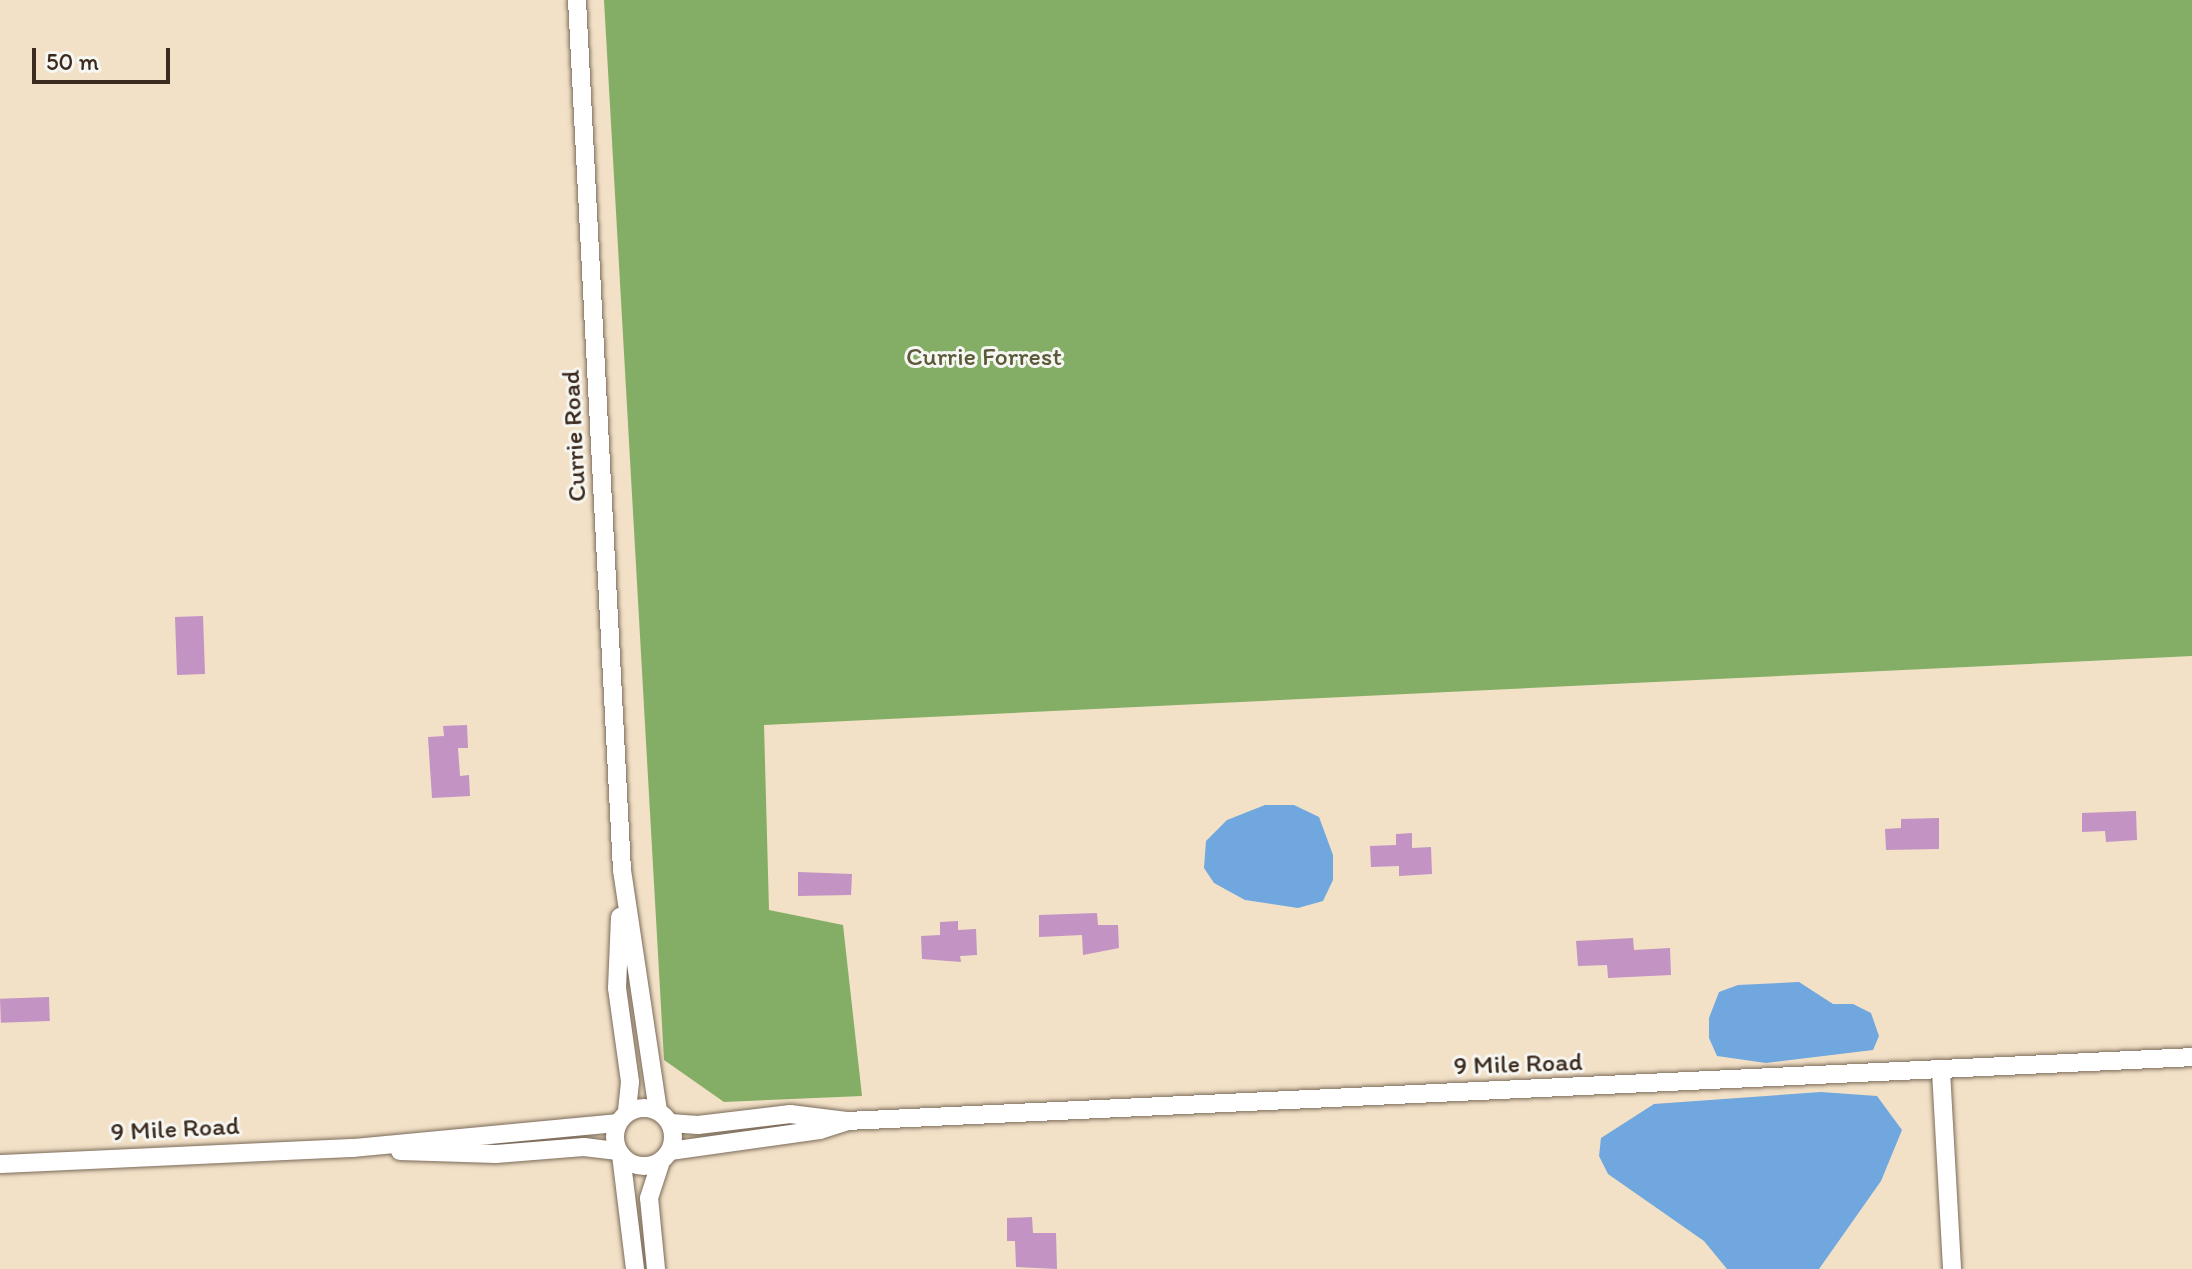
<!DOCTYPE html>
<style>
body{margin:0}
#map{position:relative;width:2192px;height:1269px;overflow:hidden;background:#f2e1c7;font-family:Itim,sans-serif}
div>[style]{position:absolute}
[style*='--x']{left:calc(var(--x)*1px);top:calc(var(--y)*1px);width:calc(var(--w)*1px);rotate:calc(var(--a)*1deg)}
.forest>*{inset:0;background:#84ae66}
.water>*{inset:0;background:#6fa7de}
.building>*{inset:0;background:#c293c3;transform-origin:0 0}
.roads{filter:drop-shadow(0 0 2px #7b6a59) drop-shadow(0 0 2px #7b6a59)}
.minor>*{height:18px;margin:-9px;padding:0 9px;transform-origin:9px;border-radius:9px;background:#fff}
.minor>.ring{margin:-9px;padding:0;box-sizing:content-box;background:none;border:18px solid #fff;border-radius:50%}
span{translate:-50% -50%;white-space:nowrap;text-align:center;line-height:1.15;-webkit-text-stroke:6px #f6f6f2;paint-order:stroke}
.park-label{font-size:26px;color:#5b5a38}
.street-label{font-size:26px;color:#3b2a1e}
.scale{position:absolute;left:32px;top:48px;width:138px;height:36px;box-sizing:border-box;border:4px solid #3b2a1e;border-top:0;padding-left:10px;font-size:24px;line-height:28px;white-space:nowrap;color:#3b2a1e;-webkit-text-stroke:6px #f6f6f2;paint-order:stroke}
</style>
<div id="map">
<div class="forest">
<div style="clip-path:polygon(604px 0,2192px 0,2192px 656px,764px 725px,769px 910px,843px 925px,862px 1096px,724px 1102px,664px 1060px)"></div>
</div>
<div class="water">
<div style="clip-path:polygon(1265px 805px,1294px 805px,1319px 817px,1333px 855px,1333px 880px,1323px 901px,1298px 908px,1245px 900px,1214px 883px,1204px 868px,1206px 841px,1227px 820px)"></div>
<div style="clip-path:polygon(1799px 982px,1833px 1004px,1853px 1004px,1871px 1013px,1879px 1036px,1873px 1050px,1766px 1063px,1717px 1056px,1709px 1038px,1709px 1018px,1719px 992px,1738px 985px)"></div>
<div style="clip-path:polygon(1821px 1092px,1877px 1096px,1902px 1130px,1881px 1181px,1819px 1269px,1727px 1269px,1704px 1241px,1608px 1174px,1599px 1156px,1601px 1138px,1654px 1104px)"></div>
</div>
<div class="building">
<div style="left:203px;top:616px;width:58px;height:28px;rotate:88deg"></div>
<div style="clip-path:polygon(467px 725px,468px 748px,458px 748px,460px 776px,469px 775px,470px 796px,432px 798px,428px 737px,444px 736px,443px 726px)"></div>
<div style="clip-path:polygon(2136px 811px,2137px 840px,2106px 842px,2105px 831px,2082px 832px,2082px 813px)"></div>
<div style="clip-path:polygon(1939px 818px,1939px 849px,1886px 850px,1885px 829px,1901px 828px,1901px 819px)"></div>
<div style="clip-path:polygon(1412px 833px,1412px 848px,1431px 847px,1432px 874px,1399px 876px,1399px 866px,1371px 867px,1370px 846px,1396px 845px,1396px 834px)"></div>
<div style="clip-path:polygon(798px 872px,852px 874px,851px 895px,798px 896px)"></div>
<div style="clip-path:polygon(1097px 913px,1098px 925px,1118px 925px,1119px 948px,1083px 955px,1082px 935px,1039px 937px,1039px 915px)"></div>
<div style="clip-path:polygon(958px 921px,958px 930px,976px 929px,977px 955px,960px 956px,961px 962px,922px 959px,921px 936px,940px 935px,940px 922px)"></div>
<div style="clip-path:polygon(1633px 938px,1634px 950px,1670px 948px,1671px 975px,1608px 978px,1607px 965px,1578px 966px,1576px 941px)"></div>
<div style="left:49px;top:997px;width:24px;height:49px;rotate:88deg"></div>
<div style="clip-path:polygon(1032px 1217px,1033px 1233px,1056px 1233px,1057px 1269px,1016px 1267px,1015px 1241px,1007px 1241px,1007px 1218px)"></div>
</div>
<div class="roads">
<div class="minor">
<div style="--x:577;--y:0;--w:871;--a:87.04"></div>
<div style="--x:622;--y:870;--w:243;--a:81.5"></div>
<div style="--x:620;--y:917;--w:71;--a:92.4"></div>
<div style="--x:617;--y:988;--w:95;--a:82.1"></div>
<div style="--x:630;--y:1082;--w:31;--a:96"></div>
<div style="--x:1941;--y:1071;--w:198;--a:86.8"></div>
<div class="ring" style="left:615px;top:1108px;width:40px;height:40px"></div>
<div style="--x:670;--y:1123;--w:28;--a:4"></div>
<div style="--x:698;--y:1125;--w:93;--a:-6.8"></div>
<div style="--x:790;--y:1114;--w:57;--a:7"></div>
<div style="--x:400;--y:1151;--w:96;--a:1.8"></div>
<div style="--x:496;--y:1154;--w:88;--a:-4.5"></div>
<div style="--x:584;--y:1147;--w:34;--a:7"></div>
<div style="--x:670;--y:1151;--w:151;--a:-8"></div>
<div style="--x:820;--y:1130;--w:28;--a:-18"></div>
<div style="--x:847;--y:1121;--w:1347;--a:-2.72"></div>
<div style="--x:621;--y:1155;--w:115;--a:83"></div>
<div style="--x:0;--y:1164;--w:353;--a:-2.6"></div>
<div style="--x:353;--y:1148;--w:266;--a:-5.4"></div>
<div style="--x:656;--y:1269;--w:71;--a:-95.6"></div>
<div style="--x:649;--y:1198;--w:38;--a:-72"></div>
</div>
</div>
<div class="park-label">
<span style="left:984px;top:357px">Currie Forrest</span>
</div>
<div class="street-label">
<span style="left:574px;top:436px;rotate:-93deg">Currie Road</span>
<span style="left:1518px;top:1064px;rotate:-2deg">9 Mile Road</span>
<span style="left:175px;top:1129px;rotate:-3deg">9 Mile Road</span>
</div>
<div class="scale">50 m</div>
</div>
